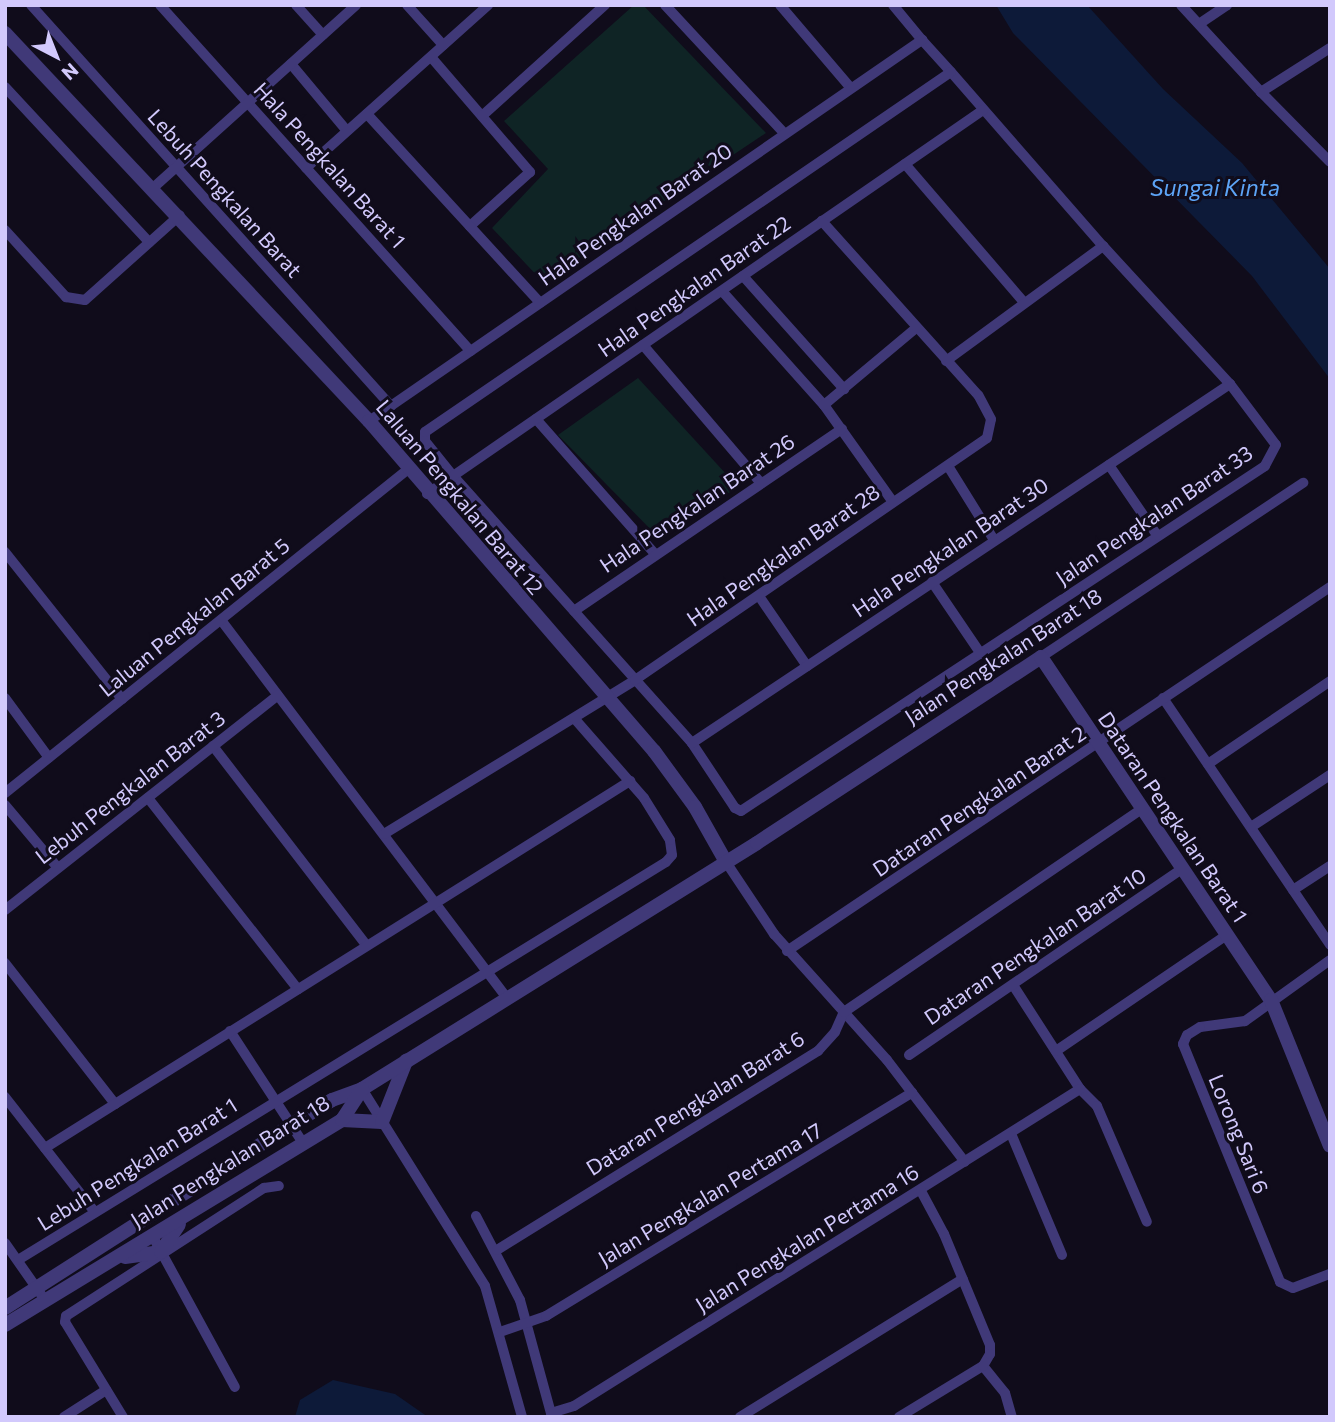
<!DOCTYPE html>
<style>
body{margin:0}
#map{position:relative;width:1335px;height:1422px;overflow:hidden;background:#100c1b;font-family:Commissioner,sans-serif}
div>[style]{position:absolute}
[style*='--x']{left:calc(var(--x)*1px);top:calc(var(--y)*1px);width:calc(var(--w)*1px);rotate:calc(var(--a)*1deg)}
.green>*{inset:0;background:#0f2425}
.water>*{inset:0;background:#0d1a39}
.minor>*{height:10px;margin:-5px;padding:0 5px;transform-origin:5px;border-radius:5px;background:#403978}
.tertiary>*{height:14px;margin:-7px;padding:0 7px;transform-origin:7px;border-radius:7px;background:#403978}
span{translate:-50% -50%;white-space:nowrap;text-align:center;line-height:1.15;-webkit-text-stroke:6px #100c1b;paint-order:stroke}
.street-label{font-size:21px;color:#d2c9fc}
.water-label{font-size:23px;color:#5da4f6;font-style:italic}
.frame{position:absolute;inset:0;border:7px solid #d2c9fc;pointer-events:none}
.north{position:absolute;left:21px;top:21px;width:70px;height:70px;-webkit-text-stroke:5px #100c1b;paint-order:stroke;rotate:138deg;font-size:19px;font-weight:700;line-height:28px;text-align:center;color:#d2c9fc}
.north::after{content:'';display:block;margin:auto;width:24px;height:32px;background:#d2c9fc;clip-path:polygon(50% 0,100% 100%,50% 72%,0 100%)}
</style>
<div id="map">
<div class="green">
<div style="clip-path:polygon(634px 5px,643px 5px,766px 133px,543px 282px,492px 228px,548px 169px,504px 121px)"></div>
<div style="clip-path:polygon(638px 378px,738px 487px,659px 538px,558px 435px)"></div>
</div>
<div class="water">
<div style="clip-path:polygon(996px 5px,1087px 5px,1163px 89px,1242px 163px,1330px 269px,1330px 379px,1252px 276px,1013px 33px)"></div>
<div style="clip-path:polygon(333px 1380px,395px 1394px,428px 1417px,295px 1417px,300px 1400px)"></div>
</div>
<div class="minor">
<div style="--x:31;--y:5;--w:539;--a:48.08"></div>
<div style="--x:160;--y:5;--w:465;--a:48.1"></div>
<div style="--x:296;--y:5;--w:40;--a:48"></div>
<div style="--x:407;--y:5;--w:54;--a:48"></div>
<div style="--x:665;--y:5;--w:176;--a:47.1"></div>
<div style="--x:780;--y:5;--w:109;--a:49.5"></div>
<div style="--x:893;--y:5;--w:45;--a:50.4"></div>
<div style="--x:922;--y:40;--w:43;--a:47.8"></div>
<div style="--x:951;--y:72;--w:231;--a:48.9"></div>
<div style="--x:1103;--y:246;--w:188;--a:47.4"></div>
<div style="--x:1230;--y:384;--w:76;--a:53"></div>
<div style="--x:1276;--y:445;--w:24;--a:118"></div>
<div style="--x:1265;--y:466;--w:627;--a:146.64"></div>
<div style="--x:741;--y:811;--w:7;--a:-153"></div>
<div style="--x:735;--y:808;--w:78;--a:-123.5"></div>
<div style="--x:692;--y:743;--w:358;--a:-131.8"></div>
<div style="--x:453;--y:476;--w:45;--a:-128.7"></div>
<div style="--x:425;--y:441;--w:9;--a:-90"></div>
<div style="--x:425;--y:432;--w:637;--a:-34.39"></div>
<div style="--x:1181;--y:5;--w:118;--a:47.4"></div>
<div style="--x:1199;--y:24;--w:34;--a:-34"></div>
<div style="--x:1330;--y:48;--w:82;--a:147.5"></div>
<div style="--x:1261;--y:92;--w:98;--a:45.4"></div>
<div style="--x:431;--y:57;--w:152;--a:49.3"></div>
<div style="--x:530;--y:172;--w:81;--a:138"></div>
<div style="--x:291;--y:64;--w:87;--a:50.1"></div>
<div style="--x:5;--y:87;--w:212;--a:47.1"></div>
<div style="--x:367;--y:114;--w:256;--a:47.5"></div>
<div style="--x:482;--y:116;--w:166;--a:-42.1"></div>
<div style="--x:905;--y:164;--w:181;--a:49.3"></div>
<div style="--x:306;--y:168;--w:244;--a:-41.8"></div>
<div style="--x:153;--y:188;--w:273;--a:-42"></div>
<div style="--x:5;--y:230;--w:91;--a:47.7"></div>
<div style="--x:66;--y:297;--w:19;--a:9"></div>
<div style="--x:85;--y:300;--w:127;--a:-41.8"></div>
<div style="--x:743;--y:276;--w:152;--a:48.2"></div>
<div style="--x:722;--y:291;--w:153;--a:48.2"></div>
<div style="--x:824;--y:405;--w:119;--a:54.6"></div>
<div style="--x:643;--y:345;--w:182;--a:49.5"></div>
<div style="--x:946;--y:361;--w:195;--a:-36.2"></div>
<div style="--x:824;--y:405;--w:120;--a:-39.9"></div>
<div style="--x:536;--y:419;--w:180;--a:48.6"></div>
<div style="--x:369;--y:421;--w:672;--a:-34.57"></div>
<div style="--x:1109;--y:465;--w:85;--a:55.6"></div>
<div style="--x:948;--y:466;--w:87;--a:58.1"></div>
<div style="--x:427;--y:494;--w:676;--a:-34.63"></div>
<div style="--x:5;--y:552;--w:188;--a:51.5"></div>
<div style="--x:932;--y:582;--w:87;--a:55.8"></div>
<div style="--x:759;--y:596;--w:85;--a:55.6"></div>
<div style="--x:574;--y:611;--w:324;--a:-34.2"></div>
<div style="--x:221;--y:620;--w:474;--a:52.9"></div>
<div style="--x:1041;--y:657;--w:315;--a:-33.6"></div>
<div style="--x:5;--y:698;--w:74;--a:53.7"></div>
<div style="--x:1163;--y:698;--w:298;--a:55.9"></div>
<div style="--x:692;--y:743;--w:647;--a:-33.71"></div>
<div style="--x:213;--y:746;--w:251;--a:52.4"></div>
<div style="--x:1208;--y:764;--w:148;--a:-34.2"></div>
<div style="--x:5;--y:793;--w:516;--a:-38.78"></div>
<div style="--x:148;--y:798;--w:243;--a:51.9"></div>
<div style="--x:5;--y:805;--w:82;--a:49.9"></div>
<div style="--x:1251;--y:827;--w:95;--a:-33.4"></div>
<div style="--x:384;--y:834;--w:294;--a:-31.5"></div>
<div style="--x:635;--y:680;--w:427;--a:-34.5"></div>
<div style="--x:987;--y:438;--w:19;--a:-78"></div>
<div style="--x:991;--y:419;--w:27;--a:-118"></div>
<div style="--x:978;--y:395;--w:234;--a:-131.9"></div>
<div style="--x:726;--y:862;--w:87;--a:56.3"></div>
<div style="--x:774;--y:934;--w:169;--a:48.1"></div>
<div style="--x:887;--y:1060;--w:128;--a:52.6"></div>
<div style="--x:1293;--y:890;--w:44;--a:-33"></div>
<div style="--x:5;--y:910;--w:347;--a:-38.2"></div>
<div style="--x:787;--y:951;--w:654;--a:-33.84"></div>
<div style="--x:1330;--y:960;--w:105;--a:144.3"></div>
<div style="--x:1245;--y:1021;--w:45;--a:172.4"></div>
<div style="--x:1200;--y:1027;--w:15;--a:148"></div>
<div style="--x:1187;--y:1035;--w:10;--a:114"></div>
<div style="--x:1183;--y:1044;--w:257;--a:67.8"></div>
<div style="--x:1280;--y:1282;--w:14;--a:25"></div>
<div style="--x:1293;--y:1288;--w:40;--a:-21"></div>
<div style="--x:5;--y:963;--w:179;--a:52"></div>
<div style="--x:1013;--y:985;--w:124;--a:57.2"></div>
<div style="--x:1080;--y:1089;--w:24;--a:45"></div>
<div style="--x:1097;--y:1106;--w:126;--a:66.7"></div>
<div style="--x:230;--y:1031;--w:134;--a:56.9"></div>
<div style="--x:1056;--y:1051;--w:207;--a:-34.2"></div>
<div style="--x:909;--y:1055;--w:330;--a:-34.3"></div>
<div style="--x:362;--y:1089;--w:232;--a:58"></div>
<div style="--x:485;--y:1286;--w:136;--a:74.2"></div>
<div style="--x:5;--y:1097;--w:146;--a:52"></div>
<div style="--x:1012;--y:1136;--w:129;--a:67.2"></div>
<div style="--x:45;--y:1148;--w:691;--a:-32.1"></div>
<div style="--x:476;--y:1216;--w:95;--a:62.4"></div>
<div style="--x:520;--y:1300;--w:121;--a:74.7"></div>
<div style="--x:152;--y:1235;--w:173;--a:61.4"></div>
<div style="--x:5;--y:1243;--w:70;--a:54.9"></div>
<div style="--x:497;--y:1250;--w:378;--a:-31.8"></div>
<div style="--x:818;--y:1051;--w:25;--a:-48"></div>
<div style="--x:835;--y:1032;--w:22;--a:-66"></div>
<div style="--x:844;--y:1012;--w:361;--a:-34.3"></div>
<div style="--x:18;--y:1260;--w:760;--a:-31.56"></div>
<div style="--x:666;--y:862;--w:9;--a:-49"></div>
<div style="--x:672;--y:855;--w:15;--a:-98"></div>
<div style="--x:670;--y:840;--w:49;--a:-121.8"></div>
<div style="--x:644;--y:798;--w:106;--a:-131.2"></div>
<div style="--x:500;--y:1332;--w:49;--a:-19.2"></div>
<div style="--x:546;--y:1316;--w:429;--a:-31.4"></div>
<div style="--x:983;--y:1366;--w:35;--a:51"></div>
<div style="--x:1005;--y:1393;--w:25;--a:74"></div>
<div style="--x:551;--y:1413;--w:24;--a:-17"></div>
<div style="--x:574;--y:1406;--w:597;--a:-32.07"></div>
<div style="--x:64;--y:1417;--w:50;--a:-32.7"></div>
<div style="--x:123;--y:1417;--w:111;--a:-121.4"></div>
<div style="--x:65;--y:1322;--w:6;--a:-81"></div>
<div style="--x:66;--y:1316;--w:236;--a:-32.9"></div>
<div style="--x:264;--y:1188;--w:15;--a:-8"></div>
<div style="--x:740;--y:1417;--w:262;--a:-31.8"></div>
<div style="--x:899;--y:1417;--w:98;--a:-31.3"></div>
<div style="--x:983;--y:1366;--w:14;--a:-60"></div>
<div style="--x:990;--y:1354;--w:9;--a:-90"></div>
<div style="--x:990;--y:1345;--w:120;--a:-112.5"></div>
<div style="--x:944;--y:1234;--w:49;--a:-118.1"></div>
</div>
<div class="tertiary">
<div style="--x:5;--y:33;--w:532;--a:46.83"></div>
<div style="--x:369;--y:421;--w:436;--a:49.2"></div>
<div style="--x:654;--y:751;--w:69;--a:53.8"></div>
<div style="--x:695;--y:807;--w:63;--a:60.6"></div>
<div style="--x:342;--y:1120;--w:40;--a:2.9"></div>
<div style="--x:382;--y:1122;--w:66;--a:-68.5"></div>
<div style="--x:125;--y:1257;--w:36;--a:-8"></div>
<div style="--x:161;--y:1252;--w:33;--a:-57"></div>
<div style="--x:5;--y:1308;--w:340;--a:-32.6"></div>
<div style="--x:291;--y:1125;--w:48;--a:-31.4"></div>
<div style="--x:332;--y:1100;--w:32;--a:-20"></div>
<div style="--x:362;--y:1089;--w:465;--a:-31.9"></div>
<div style="--x:757;--y:843;--w:339;--a:-33.2"></div>
<div style="--x:1041;--y:657;--w:413;--a:56.2"></div>
<div style="--x:1271;--y:1000;--w:157;--a:68"></div>
<div style="--x:5;--y:1325;--w:394;--a:-31.3"></div>
<div style="--x:342;--y:1120;--w:37;--a:-57"></div>
</div>
<div class="street-label">
<span style="left:330px;top:165px;rotate:48deg">Hala Pengkalan Barat 1</span>
<span style="left:225px;top:193px;rotate:48deg">Lebuh Pengkalan Barat</span>
<span style="left:635px;top:214px;rotate:-35deg">Hala Pengkalan Barat 20</span>
<span style="left:694px;top:286px;rotate:-35deg">Hala Pengkalan Barat 22</span>
<span style="left:460px;top:497px;rotate:50deg">Laluan Pengkalan Barat 12</span>
<span style="left:697px;top:503px;rotate:-34deg">Hala Pengkalan Barat 26</span>
<span style="left:1154px;top:515px;rotate:-34deg">Jalan Pengkalan Barat 33</span>
<span style="left:950px;top:547px;rotate:-34deg">Hala Pengkalan Barat 30</span>
<span style="left:783px;top:555px;rotate:-35deg">Hala Pengkalan Barat 28</span>
<span style="left:194px;top:617px;rotate:-39deg">Laluan Pengkalan Barat 5</span>
<span style="left:1003px;top:656px;rotate:-33deg">Jalan Pengkalan Barat 18</span>
<span style="left:130px;top:787px;rotate:-38deg">Lebuh Pengkalan Barat 3</span>
<span style="left:979px;top:801px;rotate:-34deg">Dataran Pengkalan Barat 2</span>
<span style="left:1173px;top:817px;rotate:56deg">Dataran Pengkalan Barat 1</span>
<span style="left:1035px;top:946px;rotate:-34deg">Dataran Pengkalan Barat 10</span>
<span style="left:695px;top:1103px;rotate:-32deg">Dataran Pengkalan Barat 6</span>
<span style="left:1239px;top:1134px;rotate:68deg">Lorong Sari 6</span>
<span style="left:230px;top:1161px;rotate:-32deg">Jalan Pengkalan Barat 18</span>
<span style="left:137px;top:1164px;rotate:-32deg">Lebuh Pengkalan Barat 1</span>
<span style="left:710px;top:1194px;rotate:-31deg">Jalan Pengkalan Pertama 17</span>
<span style="left:807px;top:1238px;rotate:-32deg">Jalan Pengkalan Pertama 16</span>
</div>
<div class="water-label">
<span style="left:1215px;top:187px">Sungai Kinta</span>
</div>
<div class="frame"></div>
<div class="north">N</div>
</div>
